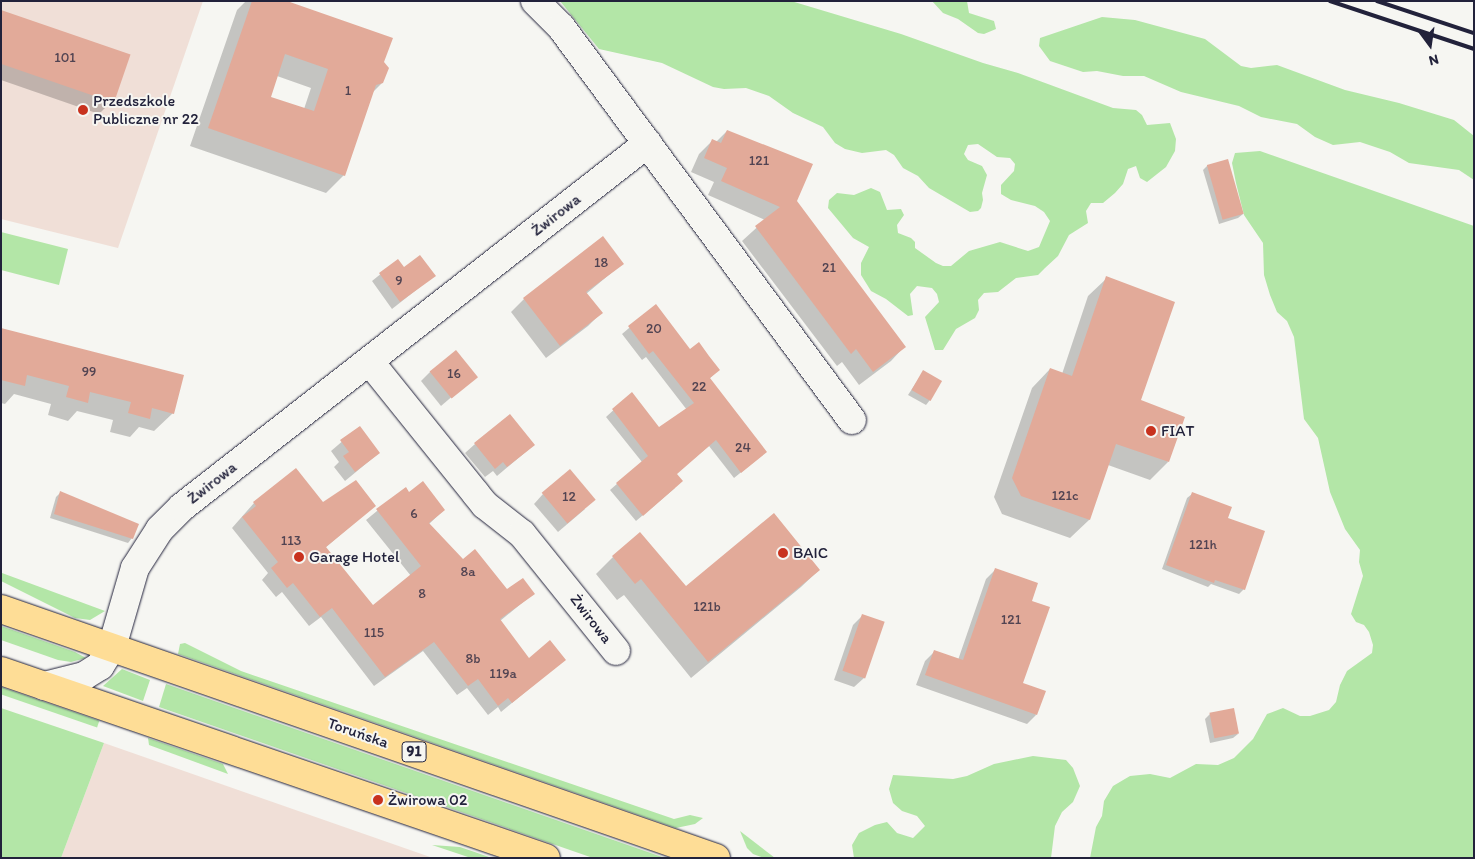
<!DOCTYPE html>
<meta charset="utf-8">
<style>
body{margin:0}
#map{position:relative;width:1475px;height:859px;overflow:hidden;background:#f6f6f2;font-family:Itim,sans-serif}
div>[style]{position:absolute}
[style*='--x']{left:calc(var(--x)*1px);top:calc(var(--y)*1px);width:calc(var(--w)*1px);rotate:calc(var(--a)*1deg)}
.built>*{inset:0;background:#f0dfd7}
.green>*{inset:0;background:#b3e6a7;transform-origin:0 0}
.shadow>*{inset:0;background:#0003}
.building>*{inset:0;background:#e2aa99;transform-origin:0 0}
.roads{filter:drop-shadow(0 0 1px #22223b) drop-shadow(0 0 1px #22223b)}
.minor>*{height:28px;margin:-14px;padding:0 14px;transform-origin:14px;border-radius:14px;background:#f6f6f2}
.major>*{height:28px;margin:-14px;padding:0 14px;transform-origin:14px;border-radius:14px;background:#fedd96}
.rail>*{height:4px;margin:-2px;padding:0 2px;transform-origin:2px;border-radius:2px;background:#22223b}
.dots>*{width:14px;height:14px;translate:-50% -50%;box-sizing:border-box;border:2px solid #f6f6f2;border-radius:50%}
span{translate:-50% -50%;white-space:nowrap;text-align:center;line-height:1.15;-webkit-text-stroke:4px #f6f6f2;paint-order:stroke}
.number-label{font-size:14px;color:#524452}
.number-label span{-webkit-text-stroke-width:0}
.shield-label span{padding:1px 4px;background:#f6f6f2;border:1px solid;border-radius:4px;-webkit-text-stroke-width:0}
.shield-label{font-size:15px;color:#22223b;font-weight:700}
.poi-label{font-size:16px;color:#22223b}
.left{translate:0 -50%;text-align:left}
.street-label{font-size:16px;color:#22223b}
.frame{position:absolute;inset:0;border:2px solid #22223b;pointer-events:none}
.north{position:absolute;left:1405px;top:20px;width:50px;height:50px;-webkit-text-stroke:4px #f6f6f2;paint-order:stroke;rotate:166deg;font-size:14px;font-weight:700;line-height:20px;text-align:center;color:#22223b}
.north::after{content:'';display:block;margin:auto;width:18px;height:22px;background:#22223b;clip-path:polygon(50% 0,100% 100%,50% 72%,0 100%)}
</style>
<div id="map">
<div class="built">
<div style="clip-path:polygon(1px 1px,203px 1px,118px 248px,1px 219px)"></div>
<div style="clip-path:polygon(104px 743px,433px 858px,61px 858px)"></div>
</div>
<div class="green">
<div style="clip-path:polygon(560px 1px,791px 1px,901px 34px,983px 63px,1018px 73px,1113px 108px,1136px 110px,1142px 115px,1147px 125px,1170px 123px,1176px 139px,1175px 151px,1166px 167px,1147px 182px,1140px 178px,1136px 166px,1128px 169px,1123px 184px,1115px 193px,1103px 203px,1091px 203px,1086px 211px,1088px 223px,1069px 235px,1058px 256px,1045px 268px,1038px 275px,1016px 278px,998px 292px,984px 293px,978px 300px,979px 310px,975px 318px,956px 329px,943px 350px,935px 350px,925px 317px,939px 302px,937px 294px,932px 288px,917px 286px,910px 294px,913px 315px,908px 316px,886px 299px,871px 291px,861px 275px,861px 263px,869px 247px,853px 238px,828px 208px,829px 200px,837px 193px,854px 195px,871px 188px,880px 192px,887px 210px,901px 209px,904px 215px,897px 225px,898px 233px,911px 238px,915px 242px,915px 248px,936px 263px,943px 266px,951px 266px,969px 251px,1000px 242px,1028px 251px,1039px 247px,1050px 221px,1044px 212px,1035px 206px,1011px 200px,1001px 194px,1001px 185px,1014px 171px,1015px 164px,1010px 158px,997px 157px,978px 144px,968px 145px,964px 154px,968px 160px,982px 166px,987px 175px,982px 193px,983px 200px,981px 208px,978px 211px,970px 212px,929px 188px,918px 176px,903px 168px,894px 155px,886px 150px,862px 153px,845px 149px,835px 143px,823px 127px,793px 113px,769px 96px,746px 88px,724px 89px,713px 87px,662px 63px,599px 49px)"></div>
<div style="clip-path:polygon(932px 1px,967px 1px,969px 13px,994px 21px,996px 29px,984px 34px,978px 33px,958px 19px,943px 13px)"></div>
<div style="clip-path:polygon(1102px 17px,1135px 20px,1205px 39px,1241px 66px,1251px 68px,1277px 65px,1345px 90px,1399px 103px,1454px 120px,1474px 136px,1474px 180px,1459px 170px,1409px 163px,1390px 152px,1360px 142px,1333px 145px,1315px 137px,1297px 124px,1261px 117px,1239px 106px,1181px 92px,1144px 76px,1123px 76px,1097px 71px,1083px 72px,1050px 61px,1039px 46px,1040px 38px)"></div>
<div style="clip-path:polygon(1260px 151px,1474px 226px,1474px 858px,1090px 858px,1096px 827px,1102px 816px,1104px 801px,1113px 786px,1130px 776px,1150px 774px,1170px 778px,1196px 764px,1218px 765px,1234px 758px,1253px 739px,1267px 714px,1283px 708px,1300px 716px,1310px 716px,1329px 710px,1336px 702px,1340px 685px,1347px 671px,1372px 653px,1373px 645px,1369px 632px,1364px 625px,1356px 622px,1351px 614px,1363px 576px,1359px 562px,1360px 550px,1345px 529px,1330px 492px,1318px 438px,1304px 419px,1294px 337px,1287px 321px,1277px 312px,1270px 295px,1264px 275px,1263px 243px,1244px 215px,1236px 183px,1232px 163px,1235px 153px)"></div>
<div style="clip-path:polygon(1px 232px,68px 249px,59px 285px,1px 270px)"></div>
<div style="clip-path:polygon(2px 573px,105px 611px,90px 620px,75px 618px,1px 581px)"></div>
<div style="clip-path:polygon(1px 626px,75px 652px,86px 658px,71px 662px,58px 660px,1px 640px)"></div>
<div style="clip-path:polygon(185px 643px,241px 671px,674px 819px,690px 815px,703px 818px,695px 824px,676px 828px,178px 654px,180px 644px)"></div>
<div style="clip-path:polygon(122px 669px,150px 680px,143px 701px,103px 686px)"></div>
<div style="clip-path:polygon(166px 684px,665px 858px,593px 858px,159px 707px)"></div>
<div style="left:1px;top:687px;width:104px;height:7px;rotate:19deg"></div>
<div style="clip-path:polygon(1px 708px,104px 743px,61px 858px,1px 858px)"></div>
<div style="clip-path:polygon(148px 738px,223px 764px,228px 774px,149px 745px)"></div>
<div style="clip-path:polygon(1033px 756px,1066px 760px,1073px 768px,1080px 786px,1073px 802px,1062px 812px,1055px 826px,1051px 858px,854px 858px,852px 845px,859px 833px,875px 825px,887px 822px,897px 833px,913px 838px,925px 826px,917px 816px,902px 811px,893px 803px,889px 789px,893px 775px,953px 779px,967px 776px,994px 764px)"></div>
<div style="clip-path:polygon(740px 831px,775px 858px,764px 858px,753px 854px,747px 848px)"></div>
<div style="clip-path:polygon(432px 845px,460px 847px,492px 858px,471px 858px)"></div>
</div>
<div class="shadow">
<div style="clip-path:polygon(evenodd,246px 1px,283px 1px,383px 62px,382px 83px,373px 92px,344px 175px,326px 193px,190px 146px,237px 10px,246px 1px,277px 76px,311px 88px,304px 109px,269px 98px,277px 76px)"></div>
<div style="clip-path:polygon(1px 11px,113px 100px,99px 114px,1px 80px)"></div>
<div style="clip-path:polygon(727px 131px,795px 201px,904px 347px,891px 361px,859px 385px,842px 362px,837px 366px,742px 241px,765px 220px,708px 195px,714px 182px,691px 172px,699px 154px,712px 141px,716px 142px)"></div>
<div style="clip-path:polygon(1208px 165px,1243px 214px,1238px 218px,1219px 224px,1203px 170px)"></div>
<div style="clip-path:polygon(398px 260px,404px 268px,434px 276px,392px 309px,372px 281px)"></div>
<div style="clip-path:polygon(622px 264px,586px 294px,601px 313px,588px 326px,546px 358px,511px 312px,524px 299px)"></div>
<div style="clip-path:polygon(1107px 278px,1139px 401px,1168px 462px,1150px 480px,1108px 465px,1089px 520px,1070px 538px,1002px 514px,994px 497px,1032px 388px,1050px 369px,1062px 374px,1088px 296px)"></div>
<div style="clip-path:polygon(655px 306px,689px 351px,718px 370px,709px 379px,766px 452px,734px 478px,709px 446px,675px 474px,675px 488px,636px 521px,610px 490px,642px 462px,606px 417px,631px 394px,659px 429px,687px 410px,646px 357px,642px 360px,622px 334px)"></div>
<div style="clip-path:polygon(1px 329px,173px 413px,154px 431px,139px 427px,130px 437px,110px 432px,113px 420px,77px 411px,68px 421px,48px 415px,51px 404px,14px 394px,5px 404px,1px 403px)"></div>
<div style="clip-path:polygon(430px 372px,476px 376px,441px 406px,421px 381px)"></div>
<div style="clip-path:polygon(923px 372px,930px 400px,926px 405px,908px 395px)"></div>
<div style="clip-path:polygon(359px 427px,379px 453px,345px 481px,334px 467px,339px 462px,331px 451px)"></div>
<div style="clip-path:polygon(475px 444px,534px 445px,497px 476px,493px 471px,485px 477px,465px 453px)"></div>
<div style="clip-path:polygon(405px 488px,409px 493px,444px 510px,429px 524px,463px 561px,507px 591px,533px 594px,500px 621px,529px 660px,564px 660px,501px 712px,498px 707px,488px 715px,467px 688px,457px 695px,423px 651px,374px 686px,321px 617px,309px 626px,282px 592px,276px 597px,262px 580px,268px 573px,232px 528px,254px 503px,374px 506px,325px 548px,373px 607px,411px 576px,366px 520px)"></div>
<div style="clip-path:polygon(60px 493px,132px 538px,128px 543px,50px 518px,56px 497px)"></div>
<div style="clip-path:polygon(543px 494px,585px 509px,558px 532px,534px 504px)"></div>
<div style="clip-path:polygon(1192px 494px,1226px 519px,1244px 589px,1239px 594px,1211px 584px,1208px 587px,1162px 569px,1187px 498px)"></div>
<div style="clip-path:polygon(613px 557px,686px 588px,819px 570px,801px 587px,691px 678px,624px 595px,617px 600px,596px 574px)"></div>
<div style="clip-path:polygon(995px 570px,1030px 602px,1022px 684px,1036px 715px,1027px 724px,916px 685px,925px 661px,935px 651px,958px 660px,986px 579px)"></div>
<div style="clip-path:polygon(863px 615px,883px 623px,864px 678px,854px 687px,834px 680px,853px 625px)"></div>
<div style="clip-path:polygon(1210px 714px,1238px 734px,1233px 738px,1210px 743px,1205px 719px)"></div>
</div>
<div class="building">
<div style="clip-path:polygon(evenodd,252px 1px,287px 1px,393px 38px,384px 62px,389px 68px,383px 83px,376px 85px,345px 176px,208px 128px,252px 1px,285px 54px,328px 69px,314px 111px,271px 97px,285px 54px)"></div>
<div style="left:1px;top:10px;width:137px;height:51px;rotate:19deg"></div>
<div style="clip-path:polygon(727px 130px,813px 164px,797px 201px,906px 347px,873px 372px,856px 349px,851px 354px,755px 226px,780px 207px,721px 181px,727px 168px,704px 158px,712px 139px,721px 143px)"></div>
<div style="left:1228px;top:159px;width:57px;height:22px;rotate:74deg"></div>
<div style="clip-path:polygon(603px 236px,624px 264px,586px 292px,603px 313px,560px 346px,523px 298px)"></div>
<div style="clip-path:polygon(420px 255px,436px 276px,400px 302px,379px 273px,398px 259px,404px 267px)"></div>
<div style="clip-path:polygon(1106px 276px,1175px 302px,1141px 400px,1185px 417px,1169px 462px,1116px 444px,1090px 520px,1021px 496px,1012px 478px,1050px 368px,1072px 376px)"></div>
<div style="clip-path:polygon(656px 304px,690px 349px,699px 342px,709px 356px,720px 370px,710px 378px,767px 452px,741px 473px,716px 440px,677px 474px,683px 481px,643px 516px,616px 483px,648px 456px,612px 409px,632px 392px,659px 427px,694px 403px,653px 351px,649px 354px,628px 326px)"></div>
<div style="clip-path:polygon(1px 328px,184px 375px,174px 414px,152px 408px,150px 419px,128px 413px,131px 402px,90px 392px,88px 403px,66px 397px,69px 386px,27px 375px,25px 386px,1px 380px)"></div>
<div style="left:456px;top:350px;width:35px;height:34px;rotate:51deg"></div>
<div style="left:923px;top:370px;width:22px;height:23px;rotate:30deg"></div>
<div style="clip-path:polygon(510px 414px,535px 445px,507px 467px,503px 462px,495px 469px,474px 443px)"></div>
<div style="clip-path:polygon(360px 426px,380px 453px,355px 472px,343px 456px,349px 452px,340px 440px)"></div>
<div style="clip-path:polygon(296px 468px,323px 502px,356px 480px,376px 506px,326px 547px,373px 605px,421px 566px,376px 509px,406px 487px,409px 492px,423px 481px,445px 510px,429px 523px,463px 559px,475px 549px,507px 589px,523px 578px,535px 594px,500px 619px,529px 658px,550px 640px,566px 660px,512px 703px,508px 698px,498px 706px,478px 679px,468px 686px,434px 642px,385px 677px,332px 608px,320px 617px,293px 583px,287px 588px,271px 568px,278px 562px,242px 517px,256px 506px,253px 502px)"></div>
<div style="left:570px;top:469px;width:40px;height:37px;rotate:50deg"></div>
<div style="clip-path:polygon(60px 491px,139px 524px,133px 539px,54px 514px)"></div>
<div style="clip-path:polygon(1192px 492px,1232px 507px,1228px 518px,1265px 531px,1245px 590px,1215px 580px,1214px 583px,1166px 565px)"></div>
<div style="clip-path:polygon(774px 513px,820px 570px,708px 662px,641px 579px,635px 584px,612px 556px,640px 532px,686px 586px)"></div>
<div style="clip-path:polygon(995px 568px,1038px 583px,1032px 601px,1050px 607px,1023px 683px,1046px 691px,1037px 715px,925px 675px,934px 650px,963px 660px)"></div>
<div style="left:862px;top:614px;width:24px;height:60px;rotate:19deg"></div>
<div style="left:1234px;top:708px;width:26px;height:25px;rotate:79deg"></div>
</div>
<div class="roads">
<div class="minor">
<div style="--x:535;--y:1;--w:37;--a:45"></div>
<div style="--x:561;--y:27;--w:489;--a:53.5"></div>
<div style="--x:370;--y:362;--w:169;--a:51.2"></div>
<div style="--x:476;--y:494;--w:14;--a:51"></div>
<div style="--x:485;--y:505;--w:47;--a:38.1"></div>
<div style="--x:522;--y:534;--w:150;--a:51.2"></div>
<div style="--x:44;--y:686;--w:41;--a:-14"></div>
<div style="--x:84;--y:676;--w:19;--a:-32"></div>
<div style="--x:100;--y:666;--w:22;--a:-58"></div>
<div style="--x:112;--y:647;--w:82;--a:-73.8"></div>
<div style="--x:135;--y:568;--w:46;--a:-57.3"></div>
<div style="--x:160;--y:529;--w:31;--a:-45"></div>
<div style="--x:182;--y:507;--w:591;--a:-37.99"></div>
</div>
<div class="major">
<div style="--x:1;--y:609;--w:757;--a:19.2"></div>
<div style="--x:1;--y:671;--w:576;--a:18.94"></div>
</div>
</div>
<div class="rail">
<div style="--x:1330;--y:1;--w:152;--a:18.4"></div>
<div style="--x:1377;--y:1;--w:102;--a:18.3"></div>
</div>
<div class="dots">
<div style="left:83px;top:110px;background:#c8321e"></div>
<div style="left:1151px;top:431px;background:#c8321e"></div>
<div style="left:783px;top:553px;background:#c8321e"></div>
<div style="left:299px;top:557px;background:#c8321e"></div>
<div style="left:378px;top:800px;background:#c8321e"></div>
</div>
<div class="number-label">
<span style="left:65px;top:58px">101</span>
<span style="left:348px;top:91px">1</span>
<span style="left:759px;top:161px">121</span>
<span style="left:601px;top:263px">18</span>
<span style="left:829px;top:268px">21</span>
<span style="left:399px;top:281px">9</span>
<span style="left:654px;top:329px">20</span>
<span style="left:89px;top:372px">99</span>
<span style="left:454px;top:374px">16</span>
<span style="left:699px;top:387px">22</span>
<span style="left:743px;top:448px">24</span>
<span style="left:1065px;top:496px">121c</span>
<span style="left:569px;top:497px">12</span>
<span style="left:414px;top:514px">6</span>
<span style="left:291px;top:541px">113</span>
<span style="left:1203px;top:545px">121h</span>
<span style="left:468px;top:572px">8a</span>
<span style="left:422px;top:594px">8</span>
<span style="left:707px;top:607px">121b</span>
<span style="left:1011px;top:620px">121</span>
<span style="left:374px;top:633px">115</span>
<span style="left:473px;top:659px">8b</span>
<span style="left:503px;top:674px">119a</span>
</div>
<div class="shield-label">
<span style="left:414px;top:752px">91</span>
</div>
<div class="poi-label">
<span class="left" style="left:93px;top:110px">Przedszkole<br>Publiczne nr 22</span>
<span class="left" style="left:1161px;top:431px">FIAT</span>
<span class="left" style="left:793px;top:553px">BAIC</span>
<span class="left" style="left:309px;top:557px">Garage Hotel</span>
<span class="left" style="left:388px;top:800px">Żwirowa 02</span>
</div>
<div class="street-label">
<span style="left:556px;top:215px;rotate:-38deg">Żwirowa</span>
<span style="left:212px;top:483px;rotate:-38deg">Żwirowa</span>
<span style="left:591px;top:619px;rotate:52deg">Żwirowa</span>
<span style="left:358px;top:733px;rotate:19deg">Toruńska</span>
</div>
<div class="frame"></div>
<div class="north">N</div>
</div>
